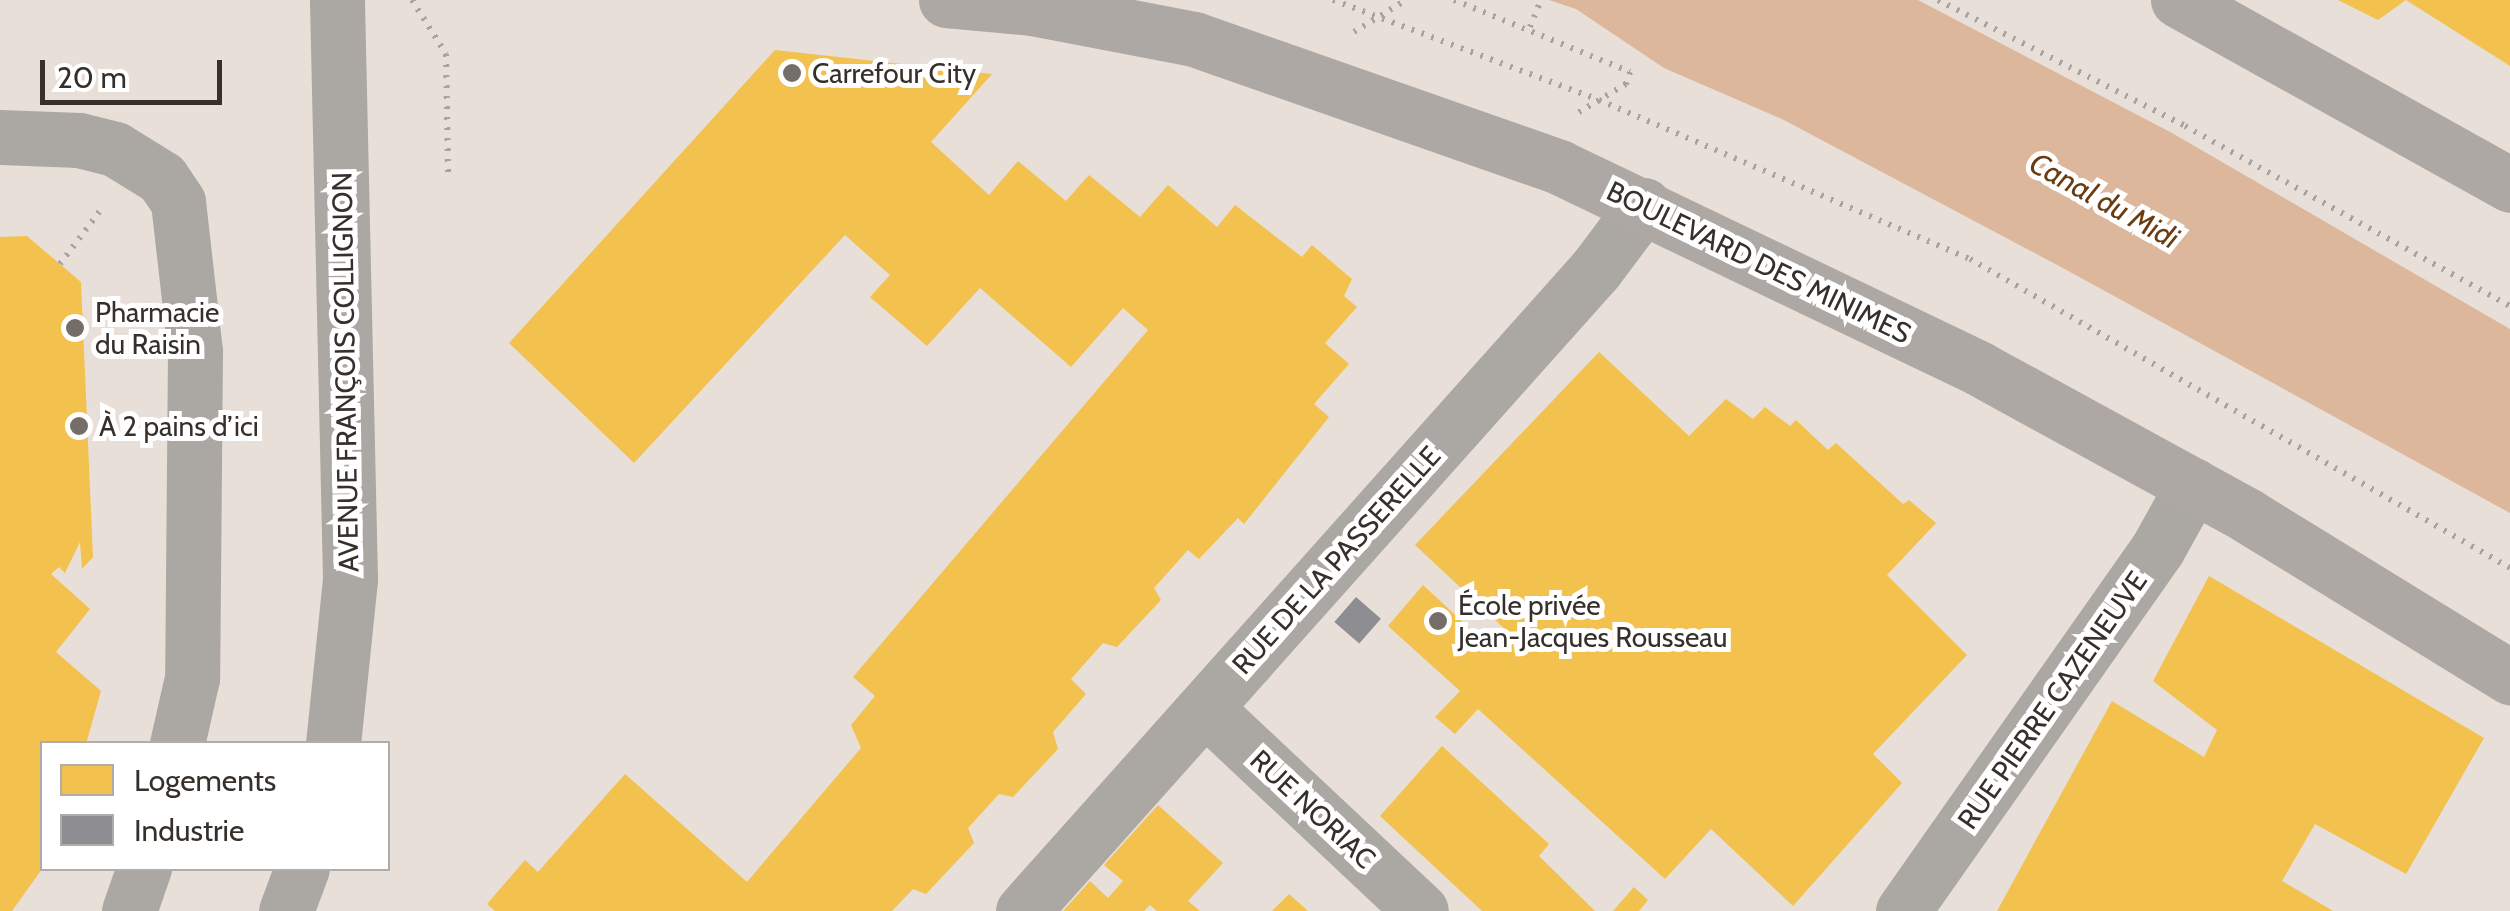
<!DOCTYPE html>
<meta charset="utf-8">
<style>
body{margin:0}
#map{position:relative;width:2510px;height:911px;overflow:hidden;background:#e8dfd9;font-family:Cabin,sans-serif}
div>[style]{position:absolute}
[style*='--x']{left:calc(var(--x)*1px);top:calc(var(--y)*1px);width:calc(var(--w)*1px);rotate:calc(var(--a)*1deg)}
.water>*{inset:0;background:#dcb79b}
.homes>*{inset:0;background:#f2c14e}
.industry>*{inset:0;background:#8d8d92;transform-origin:0 0}
.path>*{height:6px;margin-top:-3px;transform-origin:0;background:repeating-linear-gradient(90deg,#a7a4a0 0 2.5px,transparent 0 10.5px)}
.minor>*{height:55px;margin:-27.5px;padding:0 27.5px;transform-origin:27.5px;border-radius:27.5px;background:#aba7a3}
.major>*{height:55px;margin:-27.5px;padding:0 27.5px;transform-origin:27.5px;border-radius:27.5px;background:#aea8a4}
.dots>*{width:28px;height:28px;translate:-50% -50%;box-sizing:border-box;border:5px solid #fff;border-radius:50%}
span{translate:-50% -50%;white-space:nowrap;text-align:center;line-height:1.15;-webkit-text-stroke:10px #fff;paint-order:stroke}
.poi-label{font-size:28px;color:#36302b}
.left{translate:0 -50%;text-align:left}
.street-label{font-size:28px;color:#36302b}
.water-label{font-size:30px;color:#6b3c12;font-style:italic}
.legend{position:absolute;left:40px;top:741px;width:350px;height:130px;box-sizing:border-box;background:#fff;border:2px solid #afacaa;margin:0;padding:12px 18px;list-style:none;font-size:30px;color:#36302b}
.legend li{display:flex;align-items:center;gap:20px;height:50px}
.legend b{width:50px;border:2px solid #afacaa}
.scale{position:absolute;left:40px;top:60px;width:182px;height:45px;box-sizing:border-box;border:5px solid #36302b;border-top:0;padding-left:12px;font-size:30px;line-height:35px;white-space:nowrap;color:#36302b;-webkit-text-stroke:8px #fff;paint-order:stroke}
</style>
<div id="map">
<div class="water">
<div style="clip-path:polygon(1549px 0,1918px 0,2172px 133px,2510px 329px,2510px 513px,2061px 267px,1782px 119px,1664px 68px,1576px 9px)"></div>
</div>
<div class="homes">
<div style="clip-path:polygon(2338px 0,2510px 0,2510px 66px,2406px 0,2378px 20px)"></div>
<div style="clip-path:polygon(775px 50px,992px 74px,931px 142px,989px 195px,1018px 161px,1066px 201px,1089px 175px,1140px 217px,1168px 185px,1217px 227px,1235px 205px,1302px 257px,1312px 245px,1352px 279px,1344px 296px,1357px 307px,1325px 343px,1349px 364px,1314px 404px,1329px 417px,1244px 524px,1238px 518px,1199px 559px,1188px 550px,1154px 588px,1161px 600px,1117px 647px,1103px 643px,1071px 679px,1086px 694px,1053px 732px,1058px 749px,1013px 797px,999px 794px,968px 828px,974px 843px,926px 894px,913px 889px,892px 911px,495px 911px,487px 904px,525px 860px,538px 872px,625px 774px,747px 882px,861px 748px,851px 725px,875px 696px,853px 677px,1148px 330px,1123px 308px,1071px 367px,980px 288px,927px 346px,870px 297px,890px 275px,845px 235px,634px 463px,509px 343px)"></div>
<div style="clip-path:polygon(27px 236px,81px 282px,93px 557px,82px 569px,80px 542px,65px 573px,59px 567px,51px 574px,90px 609px,56px 652px,101px 691px,86px 744px,42px 744px,42px 869px,12px 911px,0 911px,0 237px)"></div>
<div style="clip-path:polygon(1599px 352px,1689px 436px,1726px 399px,1753px 419px,1765px 407px,1790px 426px,1796px 420px,1828px 450px,1836px 443px,1903px 504px,1909px 500px,1936px 523px,1887px 575px,1967px 655px,1873px 754px,1902px 783px,1793px 906px,1711px 829px,1665px 879px,1478px 709px,1455px 734px,1435px 717px,1460px 691px,1388px 626px,1423px 585px,1493px 650px,1508px 632px,1415px 545px)"></div>
<div style="clip-path:polygon(2209px 576px,2484px 738px,2406px 874px,2315px 824px,2282px 881px,2333px 911px,1997px 911px,2112px 701px,2204px 757px,2217px 730px,2153px 681px)"></div>
<div style="clip-path:polygon(1442px 746px,1549px 844px,1539px 856px,1595px 911px,1482px 911px,1380px 816px)"></div>
<div style="clip-path:polygon(1158px 805px,1223px 863px,1188px 901px,1200px 911px,1157px 911px,1150px 905px,1144px 911px,1063px 911px,1090px 881px,1108px 898px,1123px 881px,1104px 865px)"></div>
<div style="clip-path:polygon(1634px 887px,1648px 900px,1639px 911px,1613px 911px)"></div>
<div style="clip-path:polygon(1289px 894px,1308px 911px,1272px 911px)"></div>
</div>
<div class="industry">
<div style="left:1356px;top:597px;width:33px;height:33px;rotate:41deg"></div>
</div>
<div class="path">
<div style="--x:412;--y:0;--w:64;--a:57.8"></div>
<div style="--x:446;--y:54;--w:118;--a:89"></div>
<div style="--x:1333;--y:0;--w:284;--a:20.6"></div>
<div style="--x:1599;--y:100;--w:404;--a:23.2"></div>
<div style="--x:1970;--y:259;--w:622;--a:29.78"></div>
<div style="--x:1454;--y:0;--w:190;--a:22.2"></div>
<div style="--x:1630;--y:72;--w:13;--a:108"></div>
<div style="--x:1626;--y:84;--w:55;--a:149.2"></div>
<div style="--x:1938;--y:0;--w:277;--a:27"></div>
<div style="--x:2185;--y:126;--w:372;--a:29"></div>
<div style="--x:1530;--y:27;--w:29;--a:-68"></div>
<div style="--x:1354;--y:32;--w:61;--a:-31.6"></div>
<div style="--x:60;--y:264;--w:70;--a:-53.1"></div>
</div>
<div class="minor">
<div style="--x:0;--y:137;--w:79;--a:2.2"></div>
<div style="--x:79;--y:140;--w:37;--a:14"></div>
<div style="--x:115;--y:149;--w:55;--a:31.7"></div>
<div style="--x:162;--y:178;--w:29;--a:56"></div>
<div style="--x:178;--y:202;--w:151;--a:83.5"></div>
<div style="--x:195;--y:352;--w:326;--a:90.5"></div>
<div style="--x:192;--y:678;--w:68;--a:102.8"></div>
<div style="--x:1205;--y:708;--w:296;--a:43.2"></div>
<div style="--x:333;--y:744;--w:166;--a:-84.1"></div>
<div style="--x:350;--y:579;--w:579;--a:-91.29"></div>
<div style="--x:129;--y:911;--w:46;--a:-70.8"></div>
<div style="--x:286;--y:911;--w:46;--a:-69.6"></div>
<div style="--x:1023;--y:911;--w:861;--a:-48.25"></div>
<div style="--x:1596;--y:269;--w:80;--a:-53.1"></div>
<div style="--x:1903;--y:911;--w:444;--a:-54.9"></div>
<div style="--x:2158;--y:548;--w:72;--a:-60.9"></div>
</div>
<div class="major">
<div style="--x:946;--y:0;--w:86;--a:5.3"></div>
<div style="--x:1032;--y:8;--w:165;--a:10.8"></div>
<div style="--x:1194;--y:39;--w:387;--a:19.3"></div>
<div style="--x:1559;--y:167;--w:467;--a:25.6"></div>
<div style="--x:1980;--y:369;--w:306;--a:28.7"></div>
<div style="--x:2248;--y:516;--w:308;--a:31.6"></div>
<div style="--x:2178;--y:0;--w:380;--a:29.1"></div>
</div>
<div class="dots">
<div style="left:792px;top:73px;background:#746d68"></div>
<div style="left:75px;top:328px;background:#746d68"></div>
<div style="left:79px;top:426px;background:#746d68"></div>
<div style="left:1438px;top:621px;background:#746d68"></div>
</div>
<div class="poi-label">
<span class="left" style="left:812px;top:73px">Carrefour City</span>
<span class="left" style="left:95px;top:328px">Pharmacie<br>du Raisin</span>
<span class="left" style="left:99px;top:426px">À 2 pains d’ici</span>
<span class="left" style="left:1458px;top:621px">École privée<br>Jean-Jacques Rousseau</span>
</div>
<div class="street-label">
<span style="left:1759px;top:262px;rotate:26deg">BOULEVARD DES MINIMES</span>
<span style="left:345px;top:372px;rotate:-91deg">AVENUE FRANÇOIS COLLIGNON</span>
<span style="left:1336px;top:560px;rotate:-48deg">RUE DE LA PASSERELLE</span>
<span style="left:2052px;top:700px;rotate:-55deg">RUE PIERRE CAZENEUVE</span>
<span style="left:1313px;top:809px;rotate:43deg">RUE NORIAC</span>
</div>
<div class="water-label">
<span style="left:2104px;top:201px;rotate:29deg">Canal du Midi</span>
</div>
<ul class="legend">
<li><b style="height:28px;background:#f2c14e"></b>Logements</li>
<li><b style="height:28px;background:#8d8d92"></b>Industrie</li>
</ul>
<div class="scale">20 m</div>
</div>
